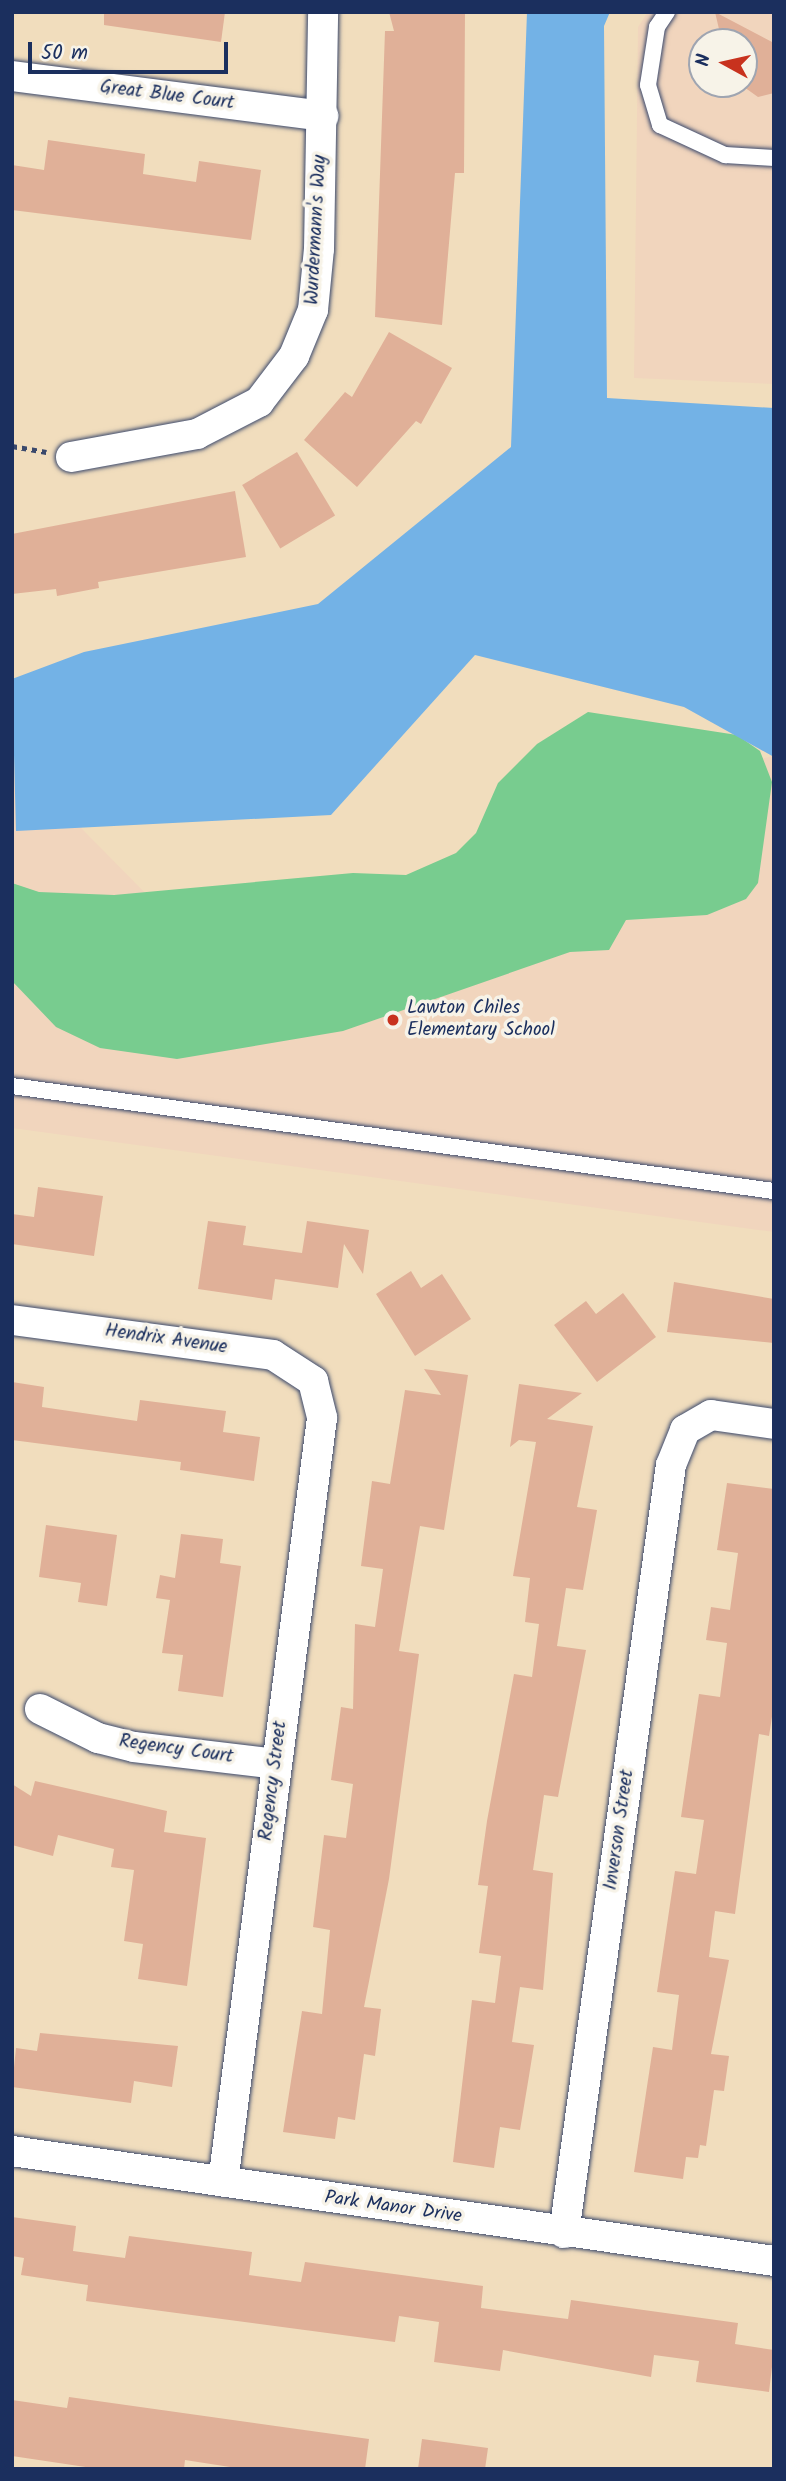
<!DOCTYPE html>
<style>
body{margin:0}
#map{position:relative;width:786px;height:2481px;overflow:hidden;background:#f1ddbd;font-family:Kalam,sans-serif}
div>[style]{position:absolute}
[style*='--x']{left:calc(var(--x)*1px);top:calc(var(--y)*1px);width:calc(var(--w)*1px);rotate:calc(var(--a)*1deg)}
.built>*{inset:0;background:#f1d5bd}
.green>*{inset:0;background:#78cc8f}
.water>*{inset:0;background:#73b2e6}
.building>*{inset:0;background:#e0b098;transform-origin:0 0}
.path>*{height:4.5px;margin-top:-2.25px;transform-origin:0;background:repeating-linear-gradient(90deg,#3b496c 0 5px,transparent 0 10px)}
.roads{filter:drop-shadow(0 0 2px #3b496c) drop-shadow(0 0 2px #3b496c)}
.service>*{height:16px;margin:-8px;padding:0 8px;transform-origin:8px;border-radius:8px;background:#fff}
.minor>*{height:30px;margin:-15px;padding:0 15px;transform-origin:15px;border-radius:15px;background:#fff}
.dots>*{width:19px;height:19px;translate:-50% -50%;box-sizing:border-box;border:4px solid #f7f3e8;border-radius:50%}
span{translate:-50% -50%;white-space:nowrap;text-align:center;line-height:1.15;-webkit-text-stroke:7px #f7f3e8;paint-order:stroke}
.street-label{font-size:19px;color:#1b2f5e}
.poi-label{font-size:19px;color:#1b2f5e}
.left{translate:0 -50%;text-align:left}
.frame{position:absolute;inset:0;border:14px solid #1b2f5e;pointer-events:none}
.north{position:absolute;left:688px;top:28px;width:70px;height:70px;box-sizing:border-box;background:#f7f3e8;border:2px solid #9fa5b1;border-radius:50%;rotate:278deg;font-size:19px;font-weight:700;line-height:28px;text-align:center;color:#1b2f5e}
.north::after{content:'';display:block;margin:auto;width:24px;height:32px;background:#c8321e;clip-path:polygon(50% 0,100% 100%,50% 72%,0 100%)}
.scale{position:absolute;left:28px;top:42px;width:200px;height:32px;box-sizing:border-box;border:4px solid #1b2f5e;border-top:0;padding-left:9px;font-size:21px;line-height:24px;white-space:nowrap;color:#1b2f5e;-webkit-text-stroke:5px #f7f3e8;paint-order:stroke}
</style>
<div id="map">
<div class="built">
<div style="clip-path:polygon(evenodd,648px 12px,774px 12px,774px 384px,634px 378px,638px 27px,648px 12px,702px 42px,744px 42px,744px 84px,702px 84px,702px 42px)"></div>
<div style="clip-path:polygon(774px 756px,774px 1232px,12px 1128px,12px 758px,163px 911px,533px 872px,729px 765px)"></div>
</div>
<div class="green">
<div style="clip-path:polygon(588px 712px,737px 735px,760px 751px,772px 782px,758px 883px,746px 899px,707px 915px,626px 920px,609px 950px,570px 952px,343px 1031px,177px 1059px,100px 1048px,56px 1027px,12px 981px,12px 883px,39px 892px,114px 895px,353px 873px,406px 875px,456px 853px,476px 833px,498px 783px,537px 744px)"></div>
</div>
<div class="water">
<div style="clip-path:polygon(527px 12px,610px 12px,604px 26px,607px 398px,774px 408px,774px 757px,684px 707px,475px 655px,331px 815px,16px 831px,12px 679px,84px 652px,318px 604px,511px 447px)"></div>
</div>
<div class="building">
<div style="clip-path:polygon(104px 12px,225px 12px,221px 42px,104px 25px)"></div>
<div style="clip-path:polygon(389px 12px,465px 12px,464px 173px,455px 173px,442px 325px,375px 317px,385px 31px,394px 31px)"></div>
<div style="clip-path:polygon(715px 12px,774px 43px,774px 93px,758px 97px,744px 87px,744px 42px,722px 42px)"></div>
<div style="clip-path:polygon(48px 140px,145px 154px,143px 174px,196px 182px,199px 161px,261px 170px,251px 240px,12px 210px,12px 165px,44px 170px)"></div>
<div style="clip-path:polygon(389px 332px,452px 368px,421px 424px,416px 421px,357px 487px,304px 440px,345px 392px,352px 397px)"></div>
<div style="left:297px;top:452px;width:74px;height:64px;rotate:59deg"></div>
<div style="clip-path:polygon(235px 491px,246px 557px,98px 582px,99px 588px,57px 596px,56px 589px,12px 594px,12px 534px)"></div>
<div style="clip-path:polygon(38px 1187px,103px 1196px,94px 1256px,12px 1244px,12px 1214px,34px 1217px)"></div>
<div style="clip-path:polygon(208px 1221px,246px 1226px,243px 1245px,302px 1253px,307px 1221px,369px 1230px,363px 1274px,344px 1244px,338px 1288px,275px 1279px,272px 1300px,198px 1289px)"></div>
<div style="clip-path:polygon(411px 1271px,421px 1288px,442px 1274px,471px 1319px,415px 1356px,376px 1294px)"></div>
<div style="clip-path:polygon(674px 1282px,774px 1299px,774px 1343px,667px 1332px)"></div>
<div style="clip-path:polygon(623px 1293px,656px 1337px,597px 1382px,554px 1325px,586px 1301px,596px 1314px)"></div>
<div style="clip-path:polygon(424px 1369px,468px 1375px,444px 1530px,420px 1526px,399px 1651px,419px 1654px,389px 1879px,364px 2007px,381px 2009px,375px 2056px,364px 2054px,355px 2120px,338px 2117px,335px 2139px,283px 2132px,302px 2011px,322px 2014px,330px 1930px,313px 1927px,324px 1835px,346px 1838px,353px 1784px,331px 1780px,341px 1707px,353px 1709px,355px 1624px,375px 1627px,383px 1569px,361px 1566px,372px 1481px,390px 1484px,405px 1390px,441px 1395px)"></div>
<div style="clip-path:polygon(12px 1382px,44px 1387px,42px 1407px,137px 1421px,140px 1400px,226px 1411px,223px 1432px,260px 1437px,254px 1481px,180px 1470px,181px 1462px,12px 1440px)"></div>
<div style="clip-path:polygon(519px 1384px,582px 1393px,547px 1419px,593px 1426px,577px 1507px,597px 1510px,583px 1590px,566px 1588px,557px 1646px,586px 1650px,558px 1797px,544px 1795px,533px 1870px,553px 1873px,543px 1990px,520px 1987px,512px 2042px,534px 2045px,529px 2076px,520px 2130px,500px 2127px,494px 2168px,453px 2162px,472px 2000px,495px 2003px,501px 1956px,479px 1953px,488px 1886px,478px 1885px,487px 1821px,514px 1674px,532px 1677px,539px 1624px,525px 1622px,530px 1578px,513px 1576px,536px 1442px,519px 1440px,510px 1447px)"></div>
<div style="clip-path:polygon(727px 1483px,774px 1489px,774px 1704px,769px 1736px,759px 1734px,735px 1914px,715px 1911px,709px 1957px,729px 1960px,711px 2054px,729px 2056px,724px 2091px,714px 2090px,706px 2146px,700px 2145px,698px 2158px,686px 2157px,683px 2179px,634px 2172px,653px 2047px,672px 2050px,679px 1995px,657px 1992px,675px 1871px,696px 1874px,704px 1820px,681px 1817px,699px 1694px,720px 1697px,727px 1643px,706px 1640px,711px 1607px,730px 1610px,738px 1553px,717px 1550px)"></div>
<div style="clip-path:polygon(46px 1525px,117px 1535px,107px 1606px,78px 1602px,81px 1583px,39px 1577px)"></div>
<div style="clip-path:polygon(181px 1534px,223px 1539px,220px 1563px,241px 1566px,223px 1697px,178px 1691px,183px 1655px,162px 1653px,170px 1600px,156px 1598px,160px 1575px,175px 1578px)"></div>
<div style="clip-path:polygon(35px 1781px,167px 1811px,164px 1832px,206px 1838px,187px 1986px,138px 1979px,143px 1944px,124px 1941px,134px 1870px,111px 1867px,114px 1849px,58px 1835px,53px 1856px,12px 1845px,12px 1784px,31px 1796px)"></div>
<div style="clip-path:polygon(40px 2033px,178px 2046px,172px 2087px,134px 2081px,131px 2103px,12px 2087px,16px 2048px,37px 2051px)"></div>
<div style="clip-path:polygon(12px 2217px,76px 2226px,73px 2251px,125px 2258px,129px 2236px,252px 2252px,249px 2275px,301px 2282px,305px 2262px,483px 2286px,481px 2308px,568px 2319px,571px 2300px,738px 2323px,735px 2344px,774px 2350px,769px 2392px,696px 2382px,699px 2361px,654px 2355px,651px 2377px,503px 2350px,500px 2371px,434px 2362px,439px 2322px,399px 2316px,395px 2342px,86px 2301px,88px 2285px,21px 2275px,24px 2258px,12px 2256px)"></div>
<div style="clip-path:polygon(69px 2397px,369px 2439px,365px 2469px,243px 2469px,185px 2460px,184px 2469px,99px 2469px,12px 2456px,12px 2400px,67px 2408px)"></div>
<div style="clip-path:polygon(422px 2439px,488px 2448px,485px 2469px,418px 2469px)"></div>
</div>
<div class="path">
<div style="--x:12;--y:446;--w:35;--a:10"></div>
</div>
<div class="roads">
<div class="service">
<div style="--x:667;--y:12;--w:18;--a:124"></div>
<div style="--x:657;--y:27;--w:59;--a:98.8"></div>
<div style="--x:648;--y:85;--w:42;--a:73.3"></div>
<div style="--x:660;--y:125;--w:72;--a:24.8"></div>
<div style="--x:725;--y:155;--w:49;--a:3.5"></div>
<div style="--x:12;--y:1086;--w:769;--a:7.85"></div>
</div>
<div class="minor">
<div style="--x:12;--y:76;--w:314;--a:7.3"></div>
<div style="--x:71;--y:457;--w:128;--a:-10.3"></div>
<div style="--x:197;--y:434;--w:70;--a:-27.3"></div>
<div style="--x:259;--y:402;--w:58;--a:-52.7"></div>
<div style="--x:294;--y:356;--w:50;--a:-67.6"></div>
<div style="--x:313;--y:310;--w:61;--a:-84.4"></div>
<div style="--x:319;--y:249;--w:237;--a:-89"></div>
<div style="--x:12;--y:1320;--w:263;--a:7.6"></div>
<div style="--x:273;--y:1355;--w:48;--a:33"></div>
<div style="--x:313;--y:1381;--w:38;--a:76"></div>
<div style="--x:322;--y:1418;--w:770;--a:97.38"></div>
<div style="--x:40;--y:1709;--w:65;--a:26.6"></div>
<div style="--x:98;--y:1738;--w:37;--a:14"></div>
<div style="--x:134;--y:1747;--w:143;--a:6.8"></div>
<div style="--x:12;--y:2151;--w:770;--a:8.21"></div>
<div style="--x:564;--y:2233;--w:775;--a:-82.07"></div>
<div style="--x:671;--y:1465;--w:38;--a:-68"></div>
<div style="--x:685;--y:1430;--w:30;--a:-30"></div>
<div style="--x:711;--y:1415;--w:64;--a:8.1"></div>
</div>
</div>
<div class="dots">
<div style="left:393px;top:1020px;background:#c8321e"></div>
</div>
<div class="street-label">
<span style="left:167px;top:96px;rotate:7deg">Great Blue Court</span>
<span style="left:317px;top:230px;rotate:-87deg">Wurdermann's Way</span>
<span style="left:166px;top:1340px;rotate:8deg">Hendrix Avenue</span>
<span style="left:176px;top:1750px;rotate:8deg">Regency Court</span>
<span style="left:274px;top:1781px;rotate:-83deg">Regency Street</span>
<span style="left:620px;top:1830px;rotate:-82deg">Inverson Street</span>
<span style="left:393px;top:2208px;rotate:8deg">Park Manor Drive</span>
</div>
<div class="poi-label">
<span class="left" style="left:407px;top:1020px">Lawton Chiles<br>Elementary School</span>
</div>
<div class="frame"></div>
<div class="north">N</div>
<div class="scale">50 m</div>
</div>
